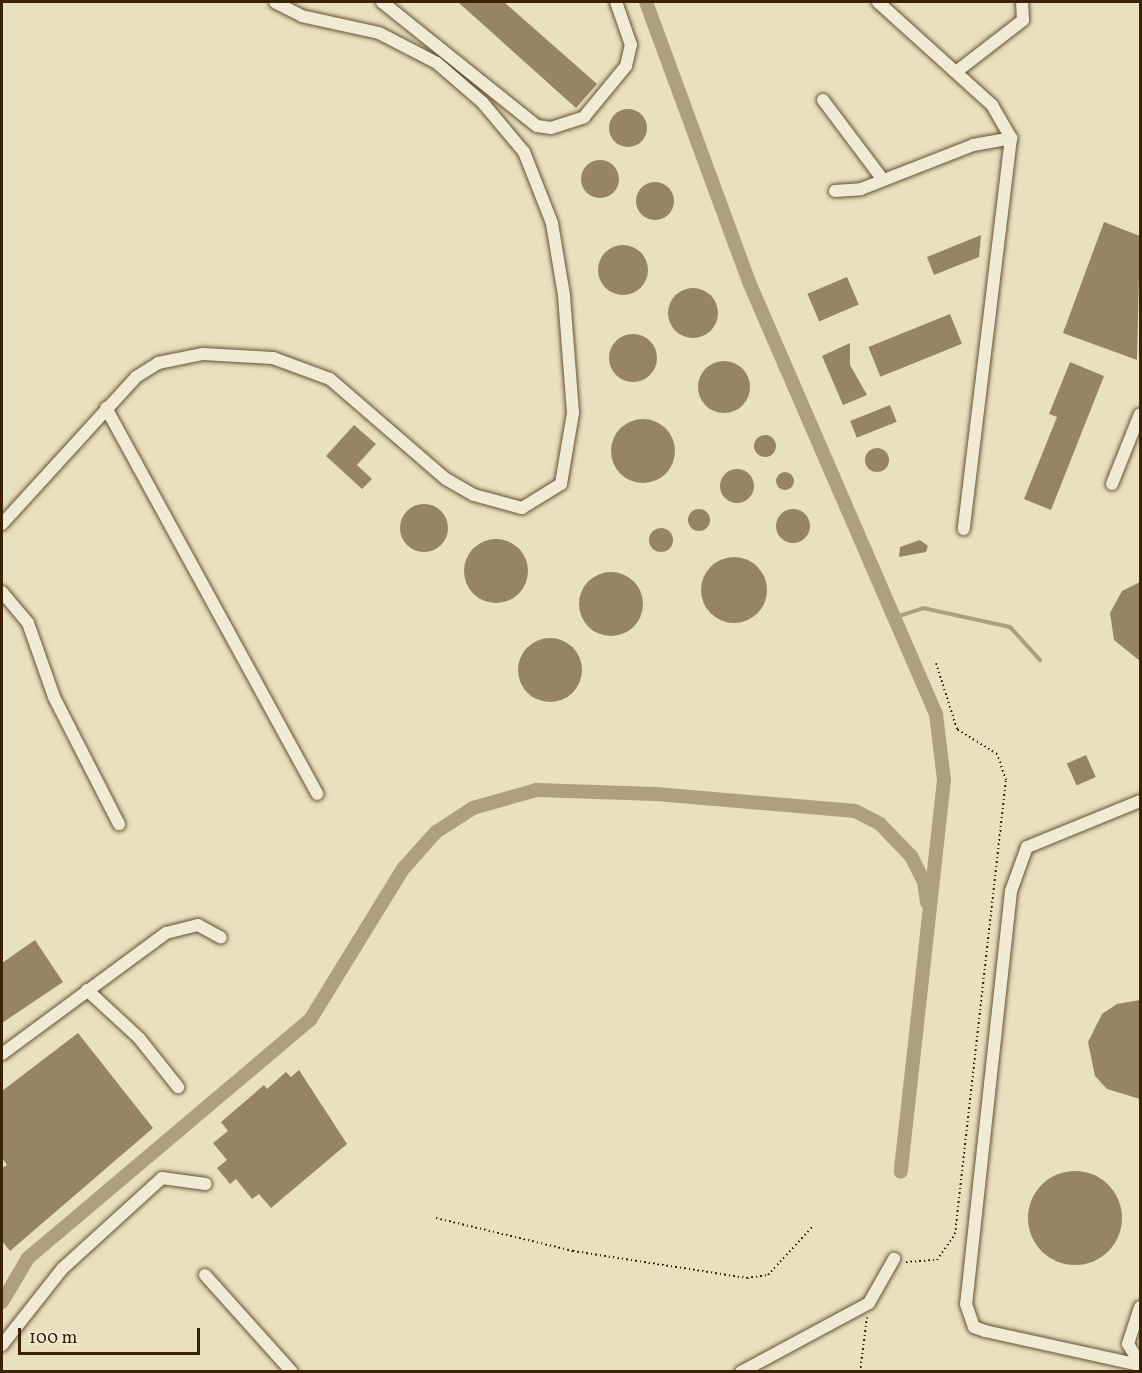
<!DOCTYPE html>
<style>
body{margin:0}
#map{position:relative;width:1142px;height:1373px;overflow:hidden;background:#e9e0bf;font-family:Vollkorn,serif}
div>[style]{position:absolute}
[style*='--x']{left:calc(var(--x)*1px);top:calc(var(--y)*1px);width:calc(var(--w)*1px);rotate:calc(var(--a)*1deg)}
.stream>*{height:4px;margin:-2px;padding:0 2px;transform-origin:2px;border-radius:2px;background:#ae9f80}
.canal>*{height:14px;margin:-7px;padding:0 7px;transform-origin:7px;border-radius:7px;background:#ae9f80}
.building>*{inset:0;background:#958466;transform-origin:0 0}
.round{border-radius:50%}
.path>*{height:2px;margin-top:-1px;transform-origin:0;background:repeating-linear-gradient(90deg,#3b2106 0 1.5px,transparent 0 4.5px)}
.roads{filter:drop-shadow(0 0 2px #665134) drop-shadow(0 0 2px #665134)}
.minor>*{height:12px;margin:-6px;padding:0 6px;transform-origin:6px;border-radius:6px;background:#f1ebd5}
span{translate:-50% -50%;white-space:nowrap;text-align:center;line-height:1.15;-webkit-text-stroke:4.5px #f1ebd5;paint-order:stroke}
.frame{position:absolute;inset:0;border:3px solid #3b2106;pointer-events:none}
.scale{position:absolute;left:18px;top:1328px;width:182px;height:27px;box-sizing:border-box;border:3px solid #3b2106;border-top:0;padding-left:8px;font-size:18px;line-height:21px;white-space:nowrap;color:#3b2106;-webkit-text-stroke:4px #f1ebd5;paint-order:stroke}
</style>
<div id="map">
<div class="stream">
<div style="--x:896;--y:617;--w:28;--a:-18"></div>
<div style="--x:923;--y:608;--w:89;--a:12.3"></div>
<div style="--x:1010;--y:627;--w:45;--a:47.7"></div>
</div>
<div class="canal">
<div style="--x:646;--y:2;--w:298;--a:69.8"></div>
<div style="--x:749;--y:282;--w:471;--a:66.6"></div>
<div style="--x:936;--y:714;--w:66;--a:83.1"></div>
<div style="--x:944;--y:780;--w:394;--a:96.3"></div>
<div style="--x:2;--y:1302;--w:51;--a:-59.4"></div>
<div style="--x:28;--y:1258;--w:369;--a:-40.2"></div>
<div style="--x:310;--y:1020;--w:177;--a:-58.4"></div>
<div style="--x:403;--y:869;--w:50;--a:-48.3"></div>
<div style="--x:436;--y:832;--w:44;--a:-33"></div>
<div style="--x:473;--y:808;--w:66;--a:-15.9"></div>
<div style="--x:536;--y:790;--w:120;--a:1.9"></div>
<div style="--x:656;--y:794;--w:200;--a:4.9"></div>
<div style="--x:855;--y:811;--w:28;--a:27"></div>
<div style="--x:880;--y:824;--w:45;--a:45.9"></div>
<div style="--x:911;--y:856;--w:28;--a:63"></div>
<div style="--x:924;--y:881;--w:22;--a:82"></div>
</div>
<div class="building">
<div style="clip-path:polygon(458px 2px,504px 2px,597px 84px,576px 108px)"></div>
<div class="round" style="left:609px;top:109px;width:38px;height:38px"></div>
<div class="round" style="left:581px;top:160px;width:38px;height:38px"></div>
<div class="round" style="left:636px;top:182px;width:38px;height:38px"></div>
<div style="clip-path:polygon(1104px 222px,1140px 236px,1137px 360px,1063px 333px)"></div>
<div style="clip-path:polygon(981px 235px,979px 257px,934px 275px,927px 257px)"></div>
<div class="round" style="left:598px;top:245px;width:50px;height:50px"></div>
<div style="left:847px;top:277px;width:30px;height:43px;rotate:67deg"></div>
<div class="round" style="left:668px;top:288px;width:50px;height:50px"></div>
<div style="left:950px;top:314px;width:32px;height:88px;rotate:68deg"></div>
<div class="round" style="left:609px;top:334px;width:48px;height:48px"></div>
<div style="clip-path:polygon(850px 343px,850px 365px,867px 395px,843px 405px,822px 356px)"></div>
<div class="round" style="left:698px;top:361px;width:52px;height:52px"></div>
<div style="clip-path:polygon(1070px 362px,1104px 376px,1051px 510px,1024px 499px,1057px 417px,1049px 414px)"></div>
<div style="left:890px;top:405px;width:18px;height:43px;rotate:68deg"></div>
<div class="round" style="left:611px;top:419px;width:64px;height:64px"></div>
<div style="clip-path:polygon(354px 425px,376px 444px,357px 465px,372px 479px,362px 489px,326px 456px)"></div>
<div class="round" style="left:754px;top:435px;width:22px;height:22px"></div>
<div class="round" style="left:865px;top:448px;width:24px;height:24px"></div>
<div class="round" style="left:720px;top:469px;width:34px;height:34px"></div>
<div class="round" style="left:776px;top:472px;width:18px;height:18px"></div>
<div class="round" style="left:400px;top:504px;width:48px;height:48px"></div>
<div class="round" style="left:688px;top:509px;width:22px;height:22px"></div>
<div class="round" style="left:776px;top:509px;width:34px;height:34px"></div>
<div class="round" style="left:649px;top:528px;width:24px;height:24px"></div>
<div class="round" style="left:464px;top:539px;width:64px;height:64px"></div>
<div style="clip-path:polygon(920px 540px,928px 546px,926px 552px,899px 557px,900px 547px)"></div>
<div class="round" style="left:701px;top:557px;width:66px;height:66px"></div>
<div class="round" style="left:579px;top:572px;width:64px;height:64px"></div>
<div style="clip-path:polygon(1140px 582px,1140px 661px,1114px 640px,1110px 613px,1122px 591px)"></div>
<div class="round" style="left:518px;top:638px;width:64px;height:64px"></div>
<div style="left:1086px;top:755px;width:24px;height:21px;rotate:66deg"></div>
<div style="clip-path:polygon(35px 940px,63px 982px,2px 1023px,2px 963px)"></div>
<div style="clip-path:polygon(1140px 1000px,1140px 1099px,1107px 1089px,1095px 1076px,1088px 1042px,1102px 1014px,1117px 1004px)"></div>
<div style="clip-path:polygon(78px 1033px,153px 1128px,10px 1251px,2px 1241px,2px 1168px,7px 1165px,2px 1158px,2px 1091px)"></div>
<div style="clip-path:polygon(299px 1070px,347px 1144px,271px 1208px,259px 1194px,252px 1199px,236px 1179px,230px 1184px,217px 1168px,227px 1160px,213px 1143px,228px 1131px,221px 1122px,264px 1085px,267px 1089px,286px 1072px,291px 1077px)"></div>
<div class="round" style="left:1028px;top:1171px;width:94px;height:94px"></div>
</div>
<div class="path">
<div style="--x:436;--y:1218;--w:141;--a:13.5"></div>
<div style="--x:573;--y:1251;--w:176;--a:8.8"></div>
<div style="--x:747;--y:1278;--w:21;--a:-8"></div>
<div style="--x:768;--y:1275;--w:67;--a:-47.4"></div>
<div style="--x:906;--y:1262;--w:31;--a:-4"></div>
<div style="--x:937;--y:1260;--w:32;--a:-55"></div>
<div style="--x:955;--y:1234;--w:457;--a:-83.6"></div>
<div style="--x:1006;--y:780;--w:28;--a:-109"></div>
<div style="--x:997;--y:754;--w:47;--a:-148"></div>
<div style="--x:957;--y:729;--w:69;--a:-107.7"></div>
<div style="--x:860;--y:1372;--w:55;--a:-82.7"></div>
</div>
<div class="roads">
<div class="minor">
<div style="--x:382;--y:2;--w:198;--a:38.7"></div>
<div style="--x:537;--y:126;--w:14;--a:8"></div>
<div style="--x:551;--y:128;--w:35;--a:-18"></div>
<div style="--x:584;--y:117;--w:66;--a:-50.5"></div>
<div style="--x:626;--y:66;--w:22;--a:-77"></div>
<div style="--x:631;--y:45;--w:46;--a:-109.2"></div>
<div style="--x:878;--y:2;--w:154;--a:42.1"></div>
<div style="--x:992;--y:105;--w:38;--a:60"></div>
<div style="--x:1011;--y:138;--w:394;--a:96.9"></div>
<div style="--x:956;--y:72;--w:85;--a:-37.8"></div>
<div style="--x:1023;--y:20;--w:18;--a:-93"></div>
<div style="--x:823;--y:100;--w:100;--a:53.1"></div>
<div style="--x:835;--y:191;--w:26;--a:-4"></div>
<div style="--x:861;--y:189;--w:120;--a:-21.4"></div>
<div style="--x:973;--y:145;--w:39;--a:-10"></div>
<div style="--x:106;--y:408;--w:440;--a:61.3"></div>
<div style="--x:1112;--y:484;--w:75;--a:-68.2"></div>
<div style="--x:2;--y:524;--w:199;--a:-47.6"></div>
<div style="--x:136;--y:377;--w:26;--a:-32"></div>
<div style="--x:158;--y:363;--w:46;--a:-11.3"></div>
<div style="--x:203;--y:354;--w:70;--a:3.3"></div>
<div style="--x:273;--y:358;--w:61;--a:20.2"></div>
<div style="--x:330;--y:379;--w:153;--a:40.8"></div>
<div style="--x:446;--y:479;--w:32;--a:30"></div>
<div style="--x:474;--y:495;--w:50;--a:15.2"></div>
<div style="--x:522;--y:508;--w:46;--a:-31.6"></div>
<div style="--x:561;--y:484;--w:72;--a:-80.4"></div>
<div style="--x:573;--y:413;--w:118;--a:-94.4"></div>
<div style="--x:564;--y:295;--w:73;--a:-99.5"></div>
<div style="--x:552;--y:223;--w:76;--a:-111.5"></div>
<div style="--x:524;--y:152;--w:65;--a:-130"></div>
<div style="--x:482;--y:102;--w:60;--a:-139.1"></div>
<div style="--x:437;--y:63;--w:65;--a:-152.7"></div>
<div style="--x:379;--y:33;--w:79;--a:-167.6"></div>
<div style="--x:302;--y:16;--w:30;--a:-153"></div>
<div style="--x:2;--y:592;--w:40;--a:50"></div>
<div style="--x:28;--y:623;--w:78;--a:70.6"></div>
<div style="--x:54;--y:697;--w:143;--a:62.9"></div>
<div style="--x:1140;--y:801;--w:122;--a:157.8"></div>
<div style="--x:1027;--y:847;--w:47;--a:110"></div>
<div style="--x:1011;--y:891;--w:415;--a:96.2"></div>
<div style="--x:966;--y:1304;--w:24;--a:71"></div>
<div style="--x:974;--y:1327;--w:12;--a:20"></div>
<div style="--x:985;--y:1331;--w:159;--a:12.4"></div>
<div style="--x:87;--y:990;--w:71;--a:42.7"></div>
<div style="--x:139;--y:1038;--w:63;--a:51.5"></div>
<div style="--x:2;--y:1054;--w:204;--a:-36.4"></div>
<div style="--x:166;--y:933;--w:33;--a:-14"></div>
<div style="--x:198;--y:925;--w:26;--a:29"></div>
<div style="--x:205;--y:1275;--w:130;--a:48.1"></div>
<div style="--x:1140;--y:1307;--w:39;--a:108"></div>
<div style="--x:1128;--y:1344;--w:23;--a:59"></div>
<div style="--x:2;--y:1345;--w:97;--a:-51.7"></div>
<div style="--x:62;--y:1269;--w:135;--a:-42.3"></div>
<div style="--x:162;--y:1178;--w:44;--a:7.8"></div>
<div style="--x:741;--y:1372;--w:145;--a:-28.3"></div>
<div style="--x:869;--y:1303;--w:51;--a:-60.4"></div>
</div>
</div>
<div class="frame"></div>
<div class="scale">100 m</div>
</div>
